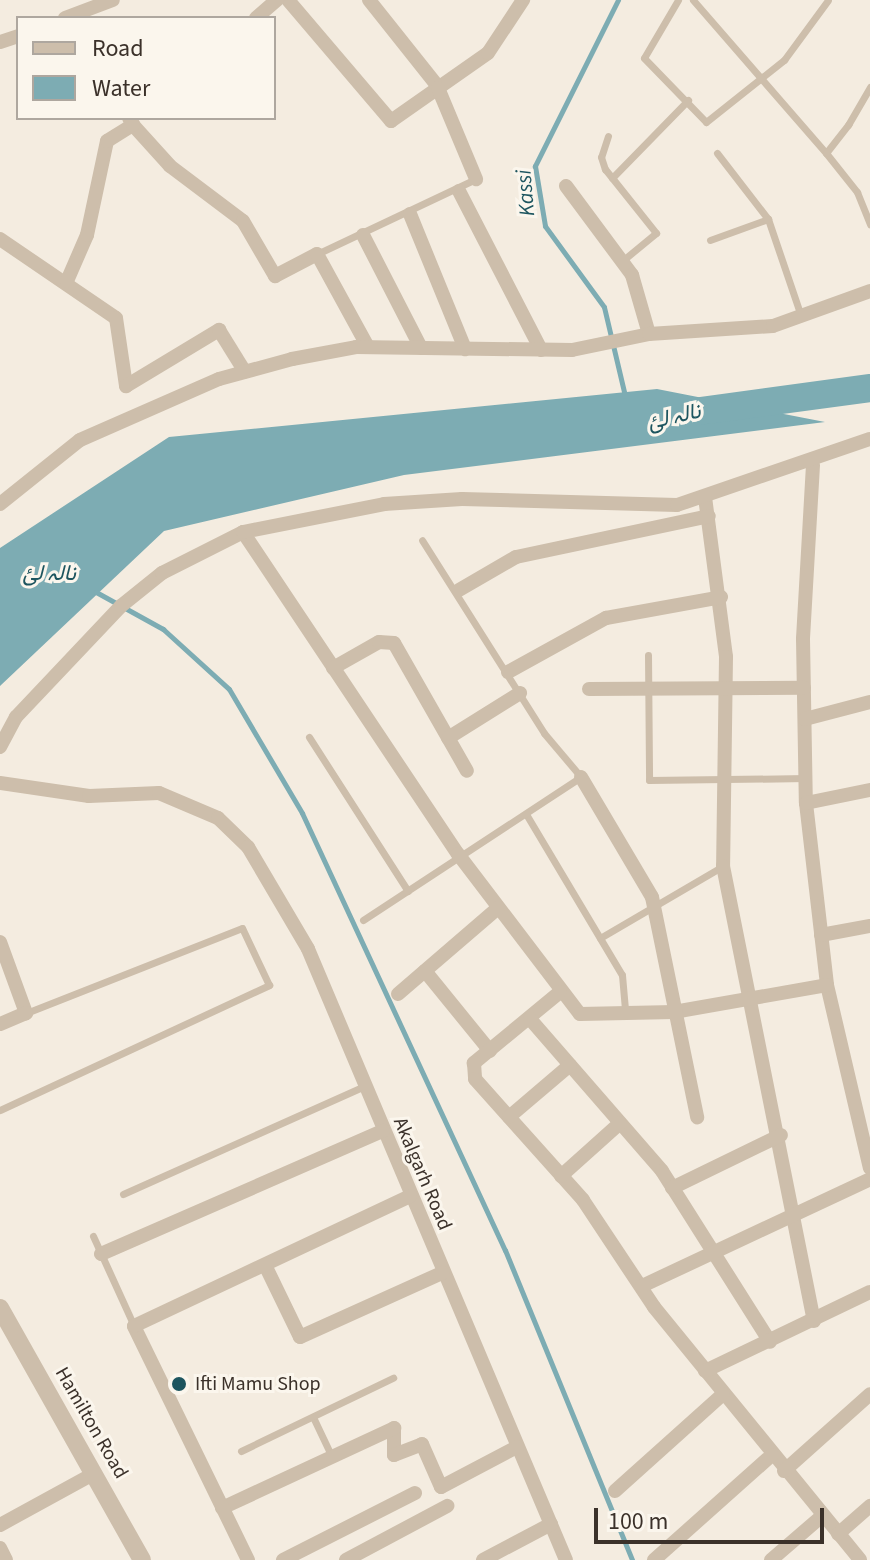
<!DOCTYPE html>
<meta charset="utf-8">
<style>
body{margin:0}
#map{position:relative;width:870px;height:1560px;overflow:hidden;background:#f4ece0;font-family:"Source Sans 3",Vazirmatn,sans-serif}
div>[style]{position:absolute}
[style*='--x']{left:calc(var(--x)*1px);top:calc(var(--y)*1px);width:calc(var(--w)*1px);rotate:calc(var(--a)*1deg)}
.water>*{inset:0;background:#7dacb3}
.stream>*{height:5px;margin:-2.5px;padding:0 2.5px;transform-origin:2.5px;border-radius:2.5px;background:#7dacb3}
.river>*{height:28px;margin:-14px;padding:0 14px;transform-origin:14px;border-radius:14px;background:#7dacb3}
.service>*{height:7px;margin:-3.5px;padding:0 3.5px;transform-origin:3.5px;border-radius:3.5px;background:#cdbeab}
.minor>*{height:14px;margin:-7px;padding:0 7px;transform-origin:7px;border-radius:7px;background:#cdbeab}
.tertiary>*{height:18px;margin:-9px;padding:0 9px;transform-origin:9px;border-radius:9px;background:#cdbeab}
.dots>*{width:22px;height:22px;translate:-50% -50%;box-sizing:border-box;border:4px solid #fbf6ed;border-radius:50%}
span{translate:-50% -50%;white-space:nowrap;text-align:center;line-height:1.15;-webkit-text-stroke:6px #fbf6ed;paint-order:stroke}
.street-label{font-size:20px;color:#3b312a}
.poi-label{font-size:20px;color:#3b312a}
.left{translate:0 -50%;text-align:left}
.water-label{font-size:22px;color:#1d555f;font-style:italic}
.legend{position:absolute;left:16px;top:16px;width:260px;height:104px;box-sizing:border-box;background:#fbf6ed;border:2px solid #aea79f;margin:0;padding:10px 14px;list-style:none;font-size:24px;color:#3b312a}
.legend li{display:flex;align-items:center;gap:16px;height:40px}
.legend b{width:40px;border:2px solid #aea79f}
.scale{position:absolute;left:594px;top:1508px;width:230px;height:36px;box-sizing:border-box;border:4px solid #3b312a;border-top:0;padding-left:10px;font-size:24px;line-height:28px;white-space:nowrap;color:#3b312a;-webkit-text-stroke:6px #fbf6ed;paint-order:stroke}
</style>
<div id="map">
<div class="water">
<div style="clip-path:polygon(657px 389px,825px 422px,404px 475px,164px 531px,0 686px,0 548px,169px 437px)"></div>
</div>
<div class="stream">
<div style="--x:618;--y:0;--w:186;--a:116.6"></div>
<div style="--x:535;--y:166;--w:61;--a:80.5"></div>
<div style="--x:545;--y:226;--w:100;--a:53.9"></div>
<div style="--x:604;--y:307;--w:91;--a:76.7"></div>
<div style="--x:96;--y:592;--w:77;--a:28.9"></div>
<div style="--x:163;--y:629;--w:89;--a:42.3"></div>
<div style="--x:229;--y:689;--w:144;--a:59.5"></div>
<div style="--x:302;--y:813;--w:482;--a:65.1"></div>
<div style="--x:505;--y:1250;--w:335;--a:67.7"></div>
</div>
<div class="river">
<div style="--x:700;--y:411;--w:172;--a:-7.7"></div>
</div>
<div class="service">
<div style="--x:678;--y:0;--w:67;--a:120.4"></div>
<div style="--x:644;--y:58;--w:89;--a:45.9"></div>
<div style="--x:706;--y:122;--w:100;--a:-38.5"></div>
<div style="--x:784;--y:60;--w:74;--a:-53.7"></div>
<div style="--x:693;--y:0;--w:203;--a:49"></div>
<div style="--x:826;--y:153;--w:50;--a:51.5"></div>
<div style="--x:857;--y:192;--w:35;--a:68"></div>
<div style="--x:848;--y:125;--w:44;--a:-59.9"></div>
<div style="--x:608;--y:136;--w:22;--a:108"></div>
<div style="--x:601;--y:157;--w:13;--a:72"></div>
<div style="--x:605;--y:169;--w:82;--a:51.4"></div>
<div style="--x:656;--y:233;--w:44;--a:140.5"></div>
<div style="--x:717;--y:153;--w:83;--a:52.3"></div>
<div style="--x:768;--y:219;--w:102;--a:71.2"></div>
<div style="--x:826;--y:153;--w:37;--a:-52"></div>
<div style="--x:612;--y:178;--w:109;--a:-45.7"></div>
<div style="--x:710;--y:240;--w:62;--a:-19.9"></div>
<div style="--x:317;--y:254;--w:176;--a:-25.3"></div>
<div style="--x:648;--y:655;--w:125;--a:89.5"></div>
<div style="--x:649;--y:780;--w:157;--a:-0.7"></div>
<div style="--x:309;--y:737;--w:183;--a:57.3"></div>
<div style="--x:526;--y:814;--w:187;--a:59.2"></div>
<div style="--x:622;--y:975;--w:38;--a:85"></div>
<div style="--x:363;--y:920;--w:261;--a:-33.3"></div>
<div style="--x:581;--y:777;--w:57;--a:-130.1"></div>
<div style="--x:544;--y:733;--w:228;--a:-122.3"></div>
<div style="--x:600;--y:938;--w:143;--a:-30.3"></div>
<div style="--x:0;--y:1110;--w:297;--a:-24.9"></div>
<div style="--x:269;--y:985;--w:63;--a:-115.3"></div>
<div style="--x:242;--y:928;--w:232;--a:158.5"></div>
<div style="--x:123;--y:1194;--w:264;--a:-24.1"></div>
<div style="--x:93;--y:1236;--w:99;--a:65.5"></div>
<div style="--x:313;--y:1417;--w:44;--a:64.6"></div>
<div style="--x:241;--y:1451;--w:169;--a:-25.7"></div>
</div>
<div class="minor">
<div style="--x:288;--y:0;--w:159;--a:49.6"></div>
<div style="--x:391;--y:121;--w:118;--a:-35"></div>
<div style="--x:488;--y:53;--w:64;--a:-56.6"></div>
<div style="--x:369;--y:0;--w:106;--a:51.5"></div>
<div style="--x:65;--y:18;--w:51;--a:-20.6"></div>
<div style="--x:256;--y:18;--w:28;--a:-41"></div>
<div style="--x:0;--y:42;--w:19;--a:-18"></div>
<div style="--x:438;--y:88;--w:99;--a:67.3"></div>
<div style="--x:133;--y:125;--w:55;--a:47.9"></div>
<div style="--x:170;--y:166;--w:91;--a:37"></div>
<div style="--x:243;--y:221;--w:64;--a:59.8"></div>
<div style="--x:275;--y:276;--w:47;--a:-27.6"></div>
<div style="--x:317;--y:254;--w:106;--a:61.3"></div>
<div style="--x:566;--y:186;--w:111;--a:53.4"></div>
<div style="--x:632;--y:275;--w:61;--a:73.9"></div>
<div style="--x:459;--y:191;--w:179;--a:62.7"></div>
<div style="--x:410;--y:214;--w:146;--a:67.8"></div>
<div style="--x:363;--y:235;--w:127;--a:62.8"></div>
<div style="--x:0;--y:239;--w:140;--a:34.3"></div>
<div style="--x:116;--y:318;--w:69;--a:81.6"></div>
<div style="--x:126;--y:386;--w:109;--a:-31.1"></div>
<div style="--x:219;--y:330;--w:49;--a:58.2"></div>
<div style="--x:67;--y:281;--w:50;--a:-66.5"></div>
<div style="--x:87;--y:235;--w:96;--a:-78"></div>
<div style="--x:107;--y:141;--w:31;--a:-32"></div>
<div style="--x:133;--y:125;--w:8;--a:-120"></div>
<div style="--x:813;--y:465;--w:174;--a:93.3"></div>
<div style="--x:803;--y:639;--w:164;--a:89"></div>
<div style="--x:806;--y:803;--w:183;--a:83.4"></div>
<div style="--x:827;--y:985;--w:188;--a:76.8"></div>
<div style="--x:705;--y:497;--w:161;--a:82.5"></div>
<div style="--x:726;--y:657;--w:209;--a:90.8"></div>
<div style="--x:723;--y:866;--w:464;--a:78.7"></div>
<div style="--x:0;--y:504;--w:102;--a:-38.7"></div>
<div style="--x:80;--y:440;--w:152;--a:-23.7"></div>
<div style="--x:219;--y:379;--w:76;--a:-15.3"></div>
<div style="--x:292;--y:359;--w:65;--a:-10.6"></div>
<div style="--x:356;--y:347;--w:216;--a:0.8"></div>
<div style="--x:572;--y:350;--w:79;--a:-11.7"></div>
<div style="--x:649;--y:334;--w:124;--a:-3.7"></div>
<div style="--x:773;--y:326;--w:103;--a:-19.8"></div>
<div style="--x:243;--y:532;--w:387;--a:56.3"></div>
<div style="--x:458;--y:854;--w:201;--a:52.7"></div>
<div style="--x:580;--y:1014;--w:94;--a:-1.2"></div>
<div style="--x:674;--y:1012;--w:155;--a:-10"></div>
<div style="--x:459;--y:590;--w:66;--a:-30.1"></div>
<div style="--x:516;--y:557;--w:197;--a:-12"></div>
<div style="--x:333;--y:668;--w:53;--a:-29.5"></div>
<div style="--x:379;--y:642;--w:15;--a:4"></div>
<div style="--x:394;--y:643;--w:147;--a:60.3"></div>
<div style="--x:508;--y:672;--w:112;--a:-28.9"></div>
<div style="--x:606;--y:618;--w:117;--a:-10.3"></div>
<div style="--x:589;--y:689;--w:215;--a:-0.3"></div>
<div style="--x:805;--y:719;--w:67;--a:-14.7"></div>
<div style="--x:448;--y:738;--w:85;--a:-32"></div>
<div style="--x:0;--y:747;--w:34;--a:-62"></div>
<div style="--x:16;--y:717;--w:153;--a:-46.6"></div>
<div style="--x:121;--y:606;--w:53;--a:-38.8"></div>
<div style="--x:162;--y:573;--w:91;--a:-26.8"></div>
<div style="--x:243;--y:532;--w:144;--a:-11.2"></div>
<div style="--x:384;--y:504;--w:78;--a:-3.7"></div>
<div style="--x:462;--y:499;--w:215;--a:1.6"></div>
<div style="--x:677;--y:505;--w:204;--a:-18.9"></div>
<div style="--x:581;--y:777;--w:139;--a:59.4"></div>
<div style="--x:652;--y:897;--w:225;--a:78.4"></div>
<div style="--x:0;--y:783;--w:90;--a:8.3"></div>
<div style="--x:89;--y:796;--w:70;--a:-2.5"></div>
<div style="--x:159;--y:793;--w:64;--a:23"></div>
<div style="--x:218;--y:818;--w:42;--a:44"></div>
<div style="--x:248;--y:847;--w:118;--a:59.5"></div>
<div style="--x:308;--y:949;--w:663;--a:67.11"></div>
<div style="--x:806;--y:803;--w:65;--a:-11.5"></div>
<div style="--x:821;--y:935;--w:50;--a:-10.4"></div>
<div style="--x:0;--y:942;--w:76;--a:69.9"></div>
<div style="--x:26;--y:1013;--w:28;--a:157"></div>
<div style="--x:425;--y:971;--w:103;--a:50.9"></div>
<div style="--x:560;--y:992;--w:112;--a:140.5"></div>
<div style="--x:474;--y:1063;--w:16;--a:86"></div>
<div style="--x:475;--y:1079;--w:162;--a:48.2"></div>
<div style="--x:583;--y:1200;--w:128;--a:56.4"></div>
<div style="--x:654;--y:1307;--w:326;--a:50.8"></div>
<div style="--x:398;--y:994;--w:132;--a:-40.7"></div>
<div style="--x:530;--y:1019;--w:201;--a:49"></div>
<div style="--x:662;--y:1171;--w:202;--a:57.7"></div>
<div style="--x:509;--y:1117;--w:80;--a:-40.4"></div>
<div style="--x:561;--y:1176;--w:79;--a:-41.9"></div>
<div style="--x:672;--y:1188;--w:121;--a:-25.9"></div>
<div style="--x:101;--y:1254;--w:308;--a:-23.6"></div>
<div style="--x:265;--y:1265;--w:80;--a:64.1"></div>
<div style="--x:300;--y:1337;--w:156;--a:-24.3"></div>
<div style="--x:642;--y:1286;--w:252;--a:-25.1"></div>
<div style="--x:705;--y:1371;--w:183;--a:-25.6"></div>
<div style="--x:394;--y:1428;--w:27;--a:90"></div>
<div style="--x:394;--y:1455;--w:30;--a:-21"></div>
<div style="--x:422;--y:1444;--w:47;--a:66.2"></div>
<div style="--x:441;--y:1487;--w:86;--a:-27.8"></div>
<div style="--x:784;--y:1471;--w:115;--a:-41.8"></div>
<div style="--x:615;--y:1491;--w:145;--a:-41.9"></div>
<div style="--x:222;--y:1508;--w:190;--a:-24.9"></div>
<div style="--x:0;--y:1525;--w:108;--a:-28.7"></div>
<div style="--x:838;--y:1534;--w:43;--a:-41.2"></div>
<div style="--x:0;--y:1548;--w:13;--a:63"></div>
<div style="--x:248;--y:1560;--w:260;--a:-116"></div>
<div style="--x:134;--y:1326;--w:305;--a:-25.2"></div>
<div style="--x:283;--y:1560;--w:148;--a:-26.9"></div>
<div style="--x:346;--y:1560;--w:115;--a:-28.1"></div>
<div style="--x:483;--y:1560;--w:77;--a:-27.9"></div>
<div style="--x:654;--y:1560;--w:158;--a:-41.7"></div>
<div style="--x:771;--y:1560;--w:67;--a:-40.8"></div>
</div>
<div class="tertiary">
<div style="--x:0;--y:1308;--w:289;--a:60.6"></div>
</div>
<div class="dots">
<div style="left:179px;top:1384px;background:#1d555f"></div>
</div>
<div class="street-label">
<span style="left:422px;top:1174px;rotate:67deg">Akalgarh Road</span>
<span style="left:91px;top:1423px;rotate:60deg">Hamilton Road</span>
</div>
<div class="poi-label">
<span class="left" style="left:195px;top:1384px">Ifti Mamu Shop</span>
</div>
<div class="water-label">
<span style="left:526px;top:193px;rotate:-95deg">Kassi</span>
<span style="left:674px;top:417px;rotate:-13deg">نالہ لئ</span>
<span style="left:49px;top:574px">نالہ لئ</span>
</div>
<ul class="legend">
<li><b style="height:10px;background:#cdbeab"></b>Road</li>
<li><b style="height:22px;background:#7dacb3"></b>Water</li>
</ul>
<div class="scale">100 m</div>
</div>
